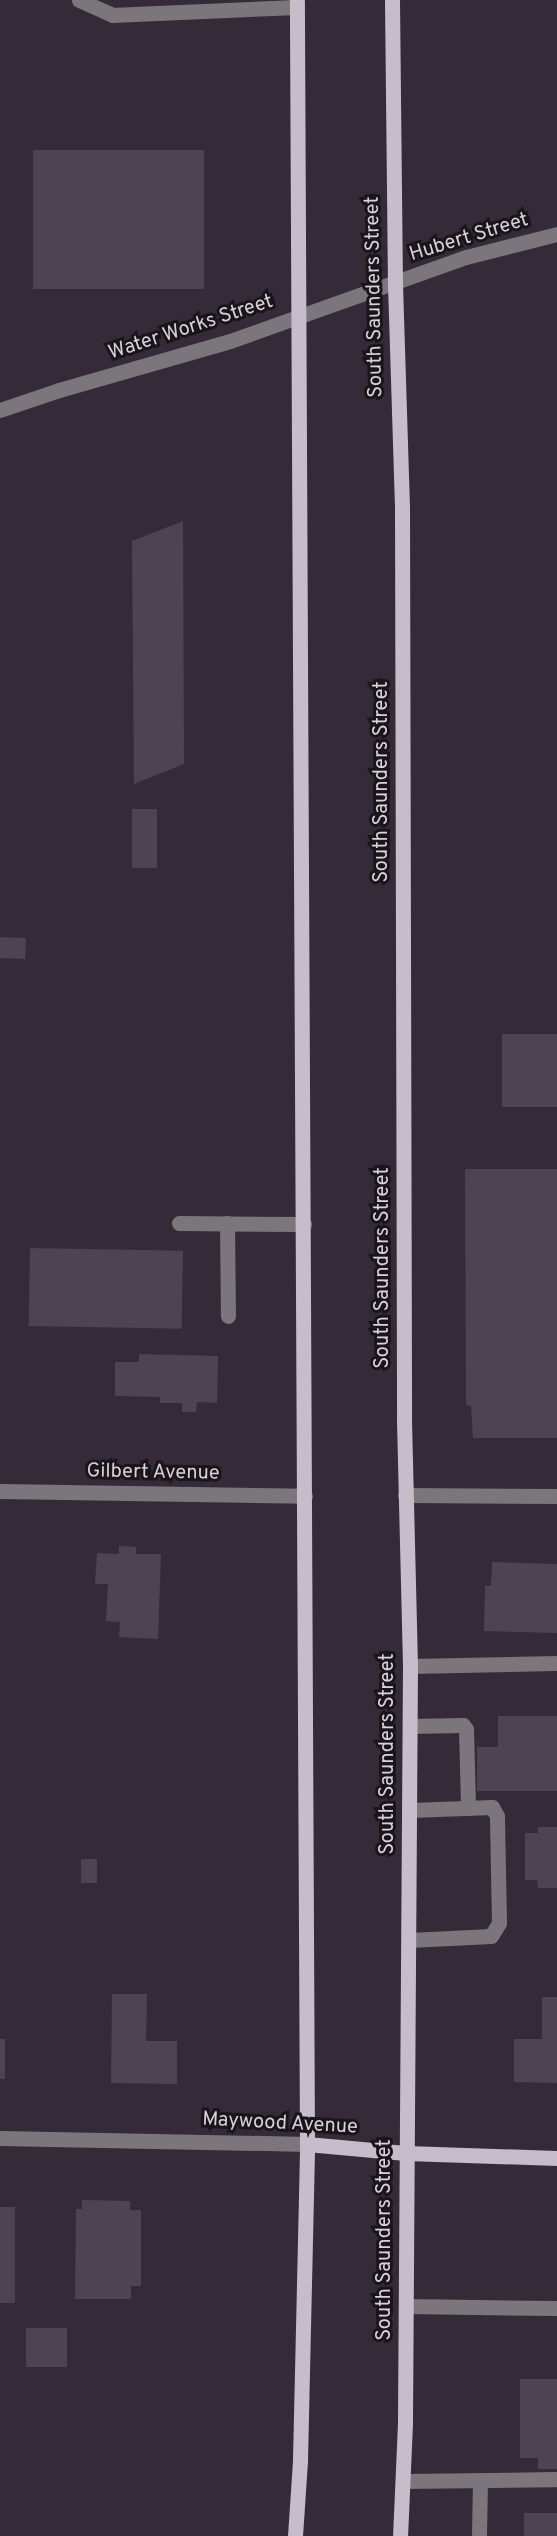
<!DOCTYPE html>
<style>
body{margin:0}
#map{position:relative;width:557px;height:2536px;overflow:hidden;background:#352b38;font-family:Overpass,sans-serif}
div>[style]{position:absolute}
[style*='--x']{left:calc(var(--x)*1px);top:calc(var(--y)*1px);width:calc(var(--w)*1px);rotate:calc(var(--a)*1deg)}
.building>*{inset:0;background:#4e4451;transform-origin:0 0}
.minor>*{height:15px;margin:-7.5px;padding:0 7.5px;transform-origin:7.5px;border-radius:7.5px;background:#7b767c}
.major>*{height:15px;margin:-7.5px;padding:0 7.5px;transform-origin:7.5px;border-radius:7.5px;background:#c6bcca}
span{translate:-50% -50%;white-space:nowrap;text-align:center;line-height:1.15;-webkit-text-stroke:6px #1a151b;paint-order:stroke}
.street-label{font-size:20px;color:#d8d2da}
</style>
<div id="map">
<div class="building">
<div style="left:33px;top:150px;width:171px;height:139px"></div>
<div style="clip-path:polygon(183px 521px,184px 764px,134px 784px,132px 541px)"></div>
<div style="left:132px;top:809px;width:25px;height:59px"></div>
<div style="left:0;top:937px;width:26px;height:21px;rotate:2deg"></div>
<div style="left:557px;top:1034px;width:73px;height:55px;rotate:90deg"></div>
<div style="clip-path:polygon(465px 1169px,557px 1169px,557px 1438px,473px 1438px,471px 1406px,466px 1405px)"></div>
<div style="left:30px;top:1248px;width:153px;height:78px;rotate:1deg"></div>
<div style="clip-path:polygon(139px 1354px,218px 1356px,217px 1403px,197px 1402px,196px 1412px,182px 1412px,182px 1403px,160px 1403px,160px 1397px,115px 1396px,115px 1362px,139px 1362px)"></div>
<div style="clip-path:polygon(119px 1546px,136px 1547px,136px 1554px,161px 1554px,158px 1639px,119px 1637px,120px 1622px,106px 1621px,108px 1584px,95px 1584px,97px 1553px,119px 1554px)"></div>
<div style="clip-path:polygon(492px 1562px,557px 1564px,557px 1633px,484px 1631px,485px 1586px,491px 1586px)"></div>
<div style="clip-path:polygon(498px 1716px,557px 1716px,557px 1791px,477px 1791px,477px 1747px,498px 1747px)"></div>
<div style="clip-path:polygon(538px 1827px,557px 1827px,557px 1888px,538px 1888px,537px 1880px,525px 1880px,525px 1833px,538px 1833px)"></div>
<div style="left:81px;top:1859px;width:16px;height:24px"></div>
<div style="clip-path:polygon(112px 1994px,147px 1994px,146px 2041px,177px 2041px,177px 2084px,111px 2083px)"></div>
<div style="clip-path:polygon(542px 1997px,557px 1997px,557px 2083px,514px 2082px,514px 2039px,542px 2039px)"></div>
<div style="left:0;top:2039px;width:5px;height:40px"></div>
<div style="clip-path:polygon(82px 2200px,130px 2201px,130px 2210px,141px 2210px,141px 2286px,131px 2286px,131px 2299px,75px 2299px,76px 2209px,82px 2209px)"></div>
<div style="left:0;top:2207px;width:15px;height:96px"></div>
<div style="left:26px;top:2328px;width:41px;height:39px"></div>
<div style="clip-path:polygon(520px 2379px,557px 2379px,557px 2469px,538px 2469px,538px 2458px,520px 2458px)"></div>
<div style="left:524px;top:2513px;width:33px;height:23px"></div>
</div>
<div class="minor">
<div style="--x:79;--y:0;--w:36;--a:24"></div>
<div style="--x:112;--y:15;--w:185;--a:-2.5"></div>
<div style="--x:0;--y:410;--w:62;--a:-18.7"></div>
<div style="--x:59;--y:390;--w:178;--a:-16"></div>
<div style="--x:230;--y:341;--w:251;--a:-19.6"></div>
<div style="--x:466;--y:257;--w:94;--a:-14.2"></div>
<div style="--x:179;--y:1223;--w:125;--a:0.5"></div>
<div style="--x:227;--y:1223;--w:93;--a:89.4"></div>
<div style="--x:0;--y:1491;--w:305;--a:0.9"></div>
<div style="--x:405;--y:1495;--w:152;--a:0.4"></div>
<div style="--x:410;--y:1666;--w:147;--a:-1.2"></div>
<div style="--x:410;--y:1726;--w:53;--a:-1.1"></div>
<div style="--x:463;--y:1725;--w:5;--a:53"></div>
<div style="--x:466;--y:1729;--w:79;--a:88.5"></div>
<div style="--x:409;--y:1940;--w:82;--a:-2.8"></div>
<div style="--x:491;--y:1936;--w:15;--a:-58"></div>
<div style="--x:499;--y:1923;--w:107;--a:-91.1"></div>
<div style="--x:497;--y:1816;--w:10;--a:-119"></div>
<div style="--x:492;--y:1807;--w:82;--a:177.9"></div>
<div style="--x:0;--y:2138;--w:307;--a:1.1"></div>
<div style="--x:406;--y:2306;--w:151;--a:0.8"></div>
<div style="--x:403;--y:2481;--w:154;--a:-0.7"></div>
<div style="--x:479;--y:2536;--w:56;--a:-89"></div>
</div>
<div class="major">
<div style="--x:392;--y:0;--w:284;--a:89.4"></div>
<div style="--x:395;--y:284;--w:223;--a:88.2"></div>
<div style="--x:402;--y:507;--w:913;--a:89.87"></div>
<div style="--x:404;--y:1420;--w:246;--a:88.6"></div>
<div style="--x:410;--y:1666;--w:757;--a:90.38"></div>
<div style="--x:405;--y:2423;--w:113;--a:92.5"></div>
<div style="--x:307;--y:2144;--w:99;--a:5.2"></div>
<div style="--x:406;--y:2153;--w:151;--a:1.9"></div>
<div style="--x:295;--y:2536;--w:76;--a:-86.2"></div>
<div style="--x:300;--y:2460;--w:316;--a:-88.7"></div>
<div style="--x:307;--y:2144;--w:2144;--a:-90.27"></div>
</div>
<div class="street-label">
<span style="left:469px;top:238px;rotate:-17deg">Hubert Street</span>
<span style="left:375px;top:297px;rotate:-91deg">South Saunders Street</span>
<span style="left:191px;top:328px;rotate:-18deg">Water Works Street</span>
<span style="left:382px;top:782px;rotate:-90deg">South Saunders Street</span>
<span style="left:383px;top:1268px;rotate:-90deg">South Saunders Street</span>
<span style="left:153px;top:1473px;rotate:1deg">Gilbert Avenue</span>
<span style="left:388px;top:1754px;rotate:-90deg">South Saunders Street</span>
<span style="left:280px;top:2124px;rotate:3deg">Maywood Avenue</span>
<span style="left:385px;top:2240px;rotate:-90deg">South Saunders Street</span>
</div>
</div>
